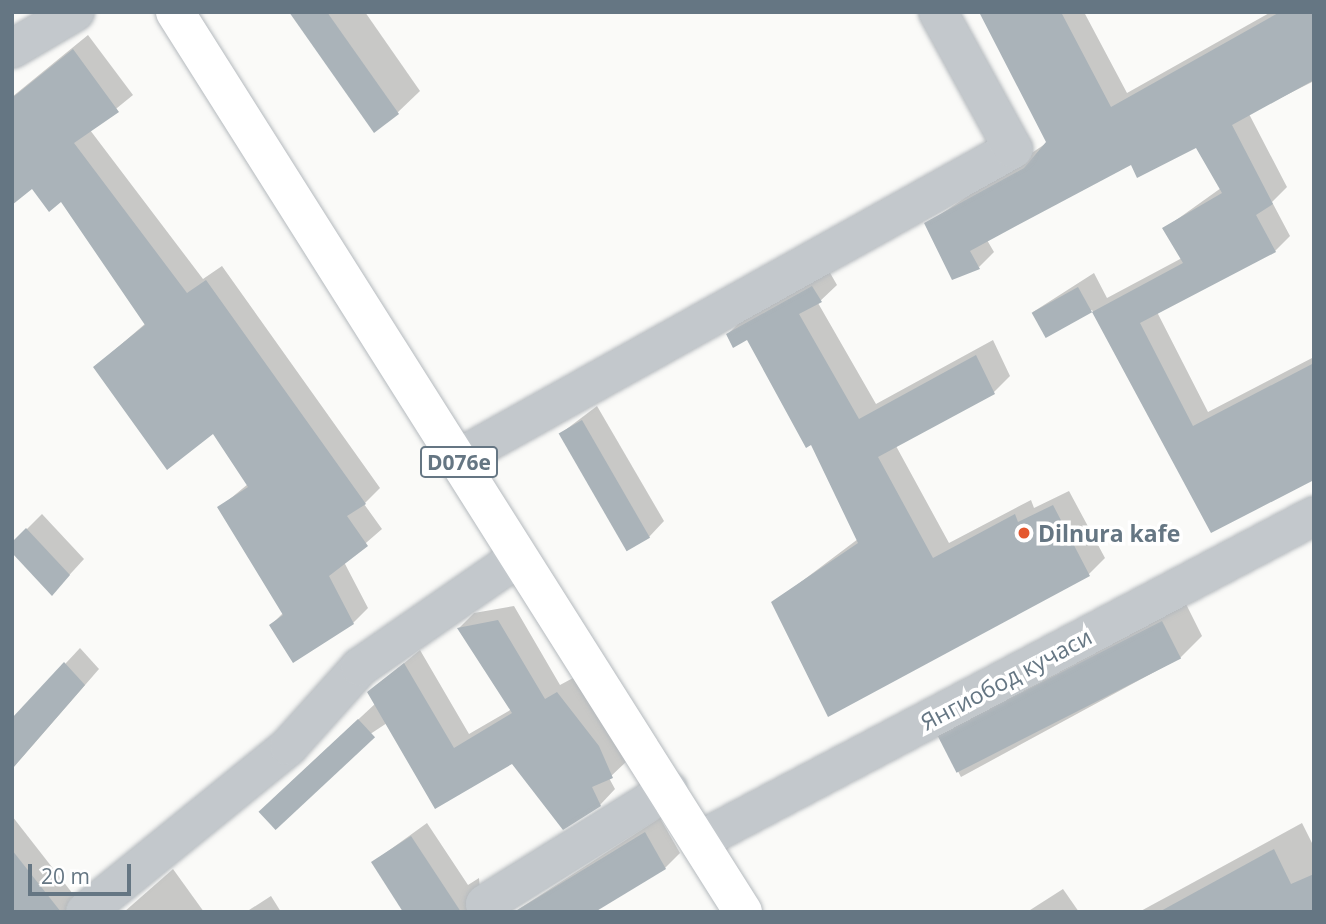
<!DOCTYPE html>
<meta charset="utf-8">
<style>
body{margin:0}
#map{position:relative;width:1326px;height:924px;overflow:hidden;background:#fafaf8;font-family:"Open Sans",sans-serif}
div>[style]{position:absolute}
[style*='--x']{left:calc(var(--x)*1px);top:calc(var(--y)*1px);width:calc(var(--w)*1px);rotate:calc(var(--a)*1deg)}
.shadow>*{inset:0;background:#0003}
.building>*{inset:0;background:#aab3b9;transform-origin:0 0}
.roads{filter:drop-shadow(0 0 2px #b5babe) drop-shadow(0 0 2px #b5babe)}
.minor>*{height:38px;margin:-19px;padding:0 19px;transform-origin:19px;border-radius:19px;background:#c3c8cc}
.tertiary>*{height:38px;margin:-19px;padding:0 19px;transform-origin:19px;border-radius:19px;background:#c3c8cc}
.primary>*{height:38px;margin:-19px;padding:0 19px;transform-origin:19px;border-radius:19px;background:#fff}
.dots>*{width:19px;height:19px;translate:-50% -50%;box-sizing:border-box;border:4px solid #fff;border-radius:50%}
span{translate:-50% -50%;white-space:nowrap;text-align:center;line-height:1.15;-webkit-text-stroke:7px #fff;paint-order:stroke}
.shield-label span{padding:2px 5px;background:#fff;border:2px solid;border-radius:5px;-webkit-text-stroke-width:0}
.shield-label{font-size:21px;color:#657683;font-weight:700}
.poi-label{font-size:23px;color:#657683;font-weight:700}
.left{translate:0 -50%;text-align:left}
.street-label{font-size:23px;color:#657683}
.frame{position:absolute;inset:0;border:14px solid #657683;pointer-events:none}
.scale{position:absolute;left:28px;top:864px;width:103px;height:32px;box-sizing:border-box;border:4px solid #657683;border-top:0;padding-left:9px;font-size:21px;line-height:24px;white-space:nowrap;color:#657683;-webkit-text-stroke:5px #fff;paint-order:stroke}
</style>
<div id="map">
<div class="shadow">
<div style="clip-path:polygon(292px 12px,365px 12px,420px 91px,397px 113px)"></div>
<div style="clip-path:polygon(981px 12px,1084px 12px,1127px 93px,1271px 12px,1314px 12px,1314px 81px,1249px 114px,1287px 187px,1272px 202px,1290px 236px,1275px 251px,1157px 312px,1208px 412px,1314px 357px,1314px 478px,1212px 530px,1092px 310px,1045px 334px,1033px 312px,1094px 273px,1107px 298px,1182px 258px,1165px 228px,1221px 188px,1197px 146px,1132px 162px,987px 240px,994px 252px,979px 267px,926px 224px,1048px 142px)"></div>
<div style="clip-path:polygon(88px 35px,133px 95px,90px 130px,203px 279px,222px 266px,380px 488px,364px 504px,382px 529px,344px 562px,368px 608px,353px 623px,271px 625px,284px 612px,219px 508px,248px 484px,213px 432px,95px 367px,146px 323px,61px 200px,32px 187px,12px 203px,12px 97px)"></div>
<div style="clip-path:polygon(829px 271px,837px 285px,818px 303px,876px 404px,993px 340px,1010px 376px,994px 392px,896px 446px,949px 543px,1031px 500px,1034px 508px,1069px 491px,1105px 558px,1089px 574px,773px 603px,858px 539px,812px 443px,748px 338px,728px 334px,744px 318px)"></div>
<div style="clip-path:polygon(597px 406px,664px 521px,649px 537px,560px 434px)"></div>
<div style="clip-path:polygon(42px 514px,84px 559px,52px 594px,12px 544px)"></div>
<div style="clip-path:polygon(1184px 600px,1202px 636px,1180px 658px,961px 777px,941px 739px,963px 717px)"></div>
<div style="clip-path:polygon(514px 606px,560px 685px,573px 678px,627px 761px,609px 778px,615px 789px,600px 805px,512px 762px,436px 807px,387px 723px,276px 796px,376px 703px,369px 692px,420px 650px,469px 734px,512px 709px,459px 628px,474px 613px)"></div>
<div style="clip-path:polygon(80px 648px,99px 669px,12px 769px,12px 721px)"></div>
<div style="clip-path:polygon(12px 816px,87px 912px,12px 912px)"></div>
<div style="clip-path:polygon(660px 818px,680px 853px,665px 868px,592px 912px,514px 912px)"></div>
<div style="clip-path:polygon(427px 823px,468px 885px,479px 878px,481px 902px,490px 912px,406px 912px,373px 862px)"></div>
<div style="clip-path:polygon(1302px 823px,1314px 847px,1314px 912px,1139px 912px)"></div>
<div style="clip-path:polygon(173px 869px,204px 912px,124px 912px)"></div>
<div style="clip-path:polygon(1063px 889px,1079px 912px,1027px 912px)"></div>
<div style="clip-path:polygon(271px 896px,281px 912px,246px 912px)"></div>
</div>
<div class="building">
<div style="clip-path:polygon(289px 12px,327px 12px,399px 114px,374px 133px)"></div>
<div style="clip-path:polygon(979px 12px,1061px 12px,1111px 107px,1280px 12px,1314px 12px,1314px 80px,1232px 125px,1273px 204px,1256px 215px,1276px 252px,1140px 323px,1193px 426px,1314px 363px,1314px 480px,1211px 533px,1092px 312px,1183px 263px,1162px 228px,1222px 193px,1196px 148px,1137px 178px,1131px 165px,1018px 225px,970px 251px,980px 269px,952px 280px,924px 223px,1024px 168px,1046px 142px)"></div>
<div style="clip-path:polygon(73px 49px,119px 112px,74px 143px,187px 293px,206px 280px,366px 504px,347px 516px,368px 546px,329px 576px,354px 624px,293px 663px,269px 625px,283px 615px,217px 507px,248px 487px,213px 434px,167px 470px,93px 367px,145px 325px,61px 202px,49px 212px,32px 189px,12px 205px,12px 98px)"></div>
<div style="clip-path:polygon(812px 286px,822px 302px,799px 314px,859px 419px,976px 355px,995px 394px,878px 457px,933px 558px,1015px 514px,1018px 522px,1053px 505px,1090px 576px,828px 717px,771px 602px,858px 543px,811px 445px,806px 448px,747px 340px,733px 348px,726px 334px)"></div>
<div style="left:1078px;top:287px;width:29px;height:53px;rotate:61deg"></div>
<div style="left:582px;top:420px;width:136px;height:27px;rotate:60deg"></div>
<div style="clip-path:polygon(26px 528px,70px 575px,52px 596px,12px 553px,12px 542px)"></div>
<div style="clip-path:polygon(498px 620px,545px 699px,557px 692px,599px 746px,613px 778px,592px 787px,601px 806px,563px 830px,512px 764px,435px 809px,367px 692px,404px 663px,454px 748px,512px 713px,457px 628px)"></div>
<div style="left:1162px;top:621px;width:42px;height:252px;rotate:63deg"></div>
<div style="clip-path:polygon(64px 662px,85px 685px,12px 769px,12px 718px)"></div>
<div style="left:358px;top:719px;width:25px;height:136px;rotate:47deg"></div>
<div style="clip-path:polygon(645px 832px,666px 869px,595px 912px,514px 912px)"></div>
<div style="clip-path:polygon(411px 836px,461px 912px,403px 912px,371px 862px)"></div>
<div style="clip-path:polygon(1274px 849px,1291px 884px,1314px 874px,1314px 912px,1159px 912px)"></div>
<div style="clip-path:polygon(12px 850px,61px 912px,12px 912px)"></div>
</div>
<div class="roads">
<div class="minor">
<div style="--x:457;--y:459;--w:637;--a:-29.14"></div>
<div style="--x:1013;--y:149;--w:156;--a:-118.7"></div>
<div style="--x:699;--y:841;--w:696;--a:-27.85"></div>
<div style="--x:85;--y:912;--w:263;--a:-39.1"></div>
<div style="--x:289;--y:746;--w:106;--a:-48.1"></div>
<div style="--x:360;--y:667;--w:193;--a:-34.7"></div>
<div style="--x:487;--y:912;--w:8;--a:-104"></div>
<div style="--x:485;--y:904;--w:216;--a:-31.9"></div>
</div>
<div class="tertiary">
<div style="--x:12;--y:49;--w:73;--a:-30.4"></div>
</div>
<div class="primary">
<div style="--x:175;--y:12;--w:1064;--a:57.74"></div>
</div>
</div>
<div class="dots">
<div style="left:1024px;top:533px;background:#e4572e"></div>
</div>
<div class="shield-label">
<span style="left:459px;top:462px">D076e</span>
</div>
<div class="poi-label">
<span class="left" style="left:1038px;top:533px">Dilnura kafe</span>
</div>
<div class="street-label">
<span style="left:1006px;top:679px;rotate:-28deg">Янгиобод кучаси</span>
</div>
<div class="frame"></div>
<div class="scale">20 m</div>
</div>
